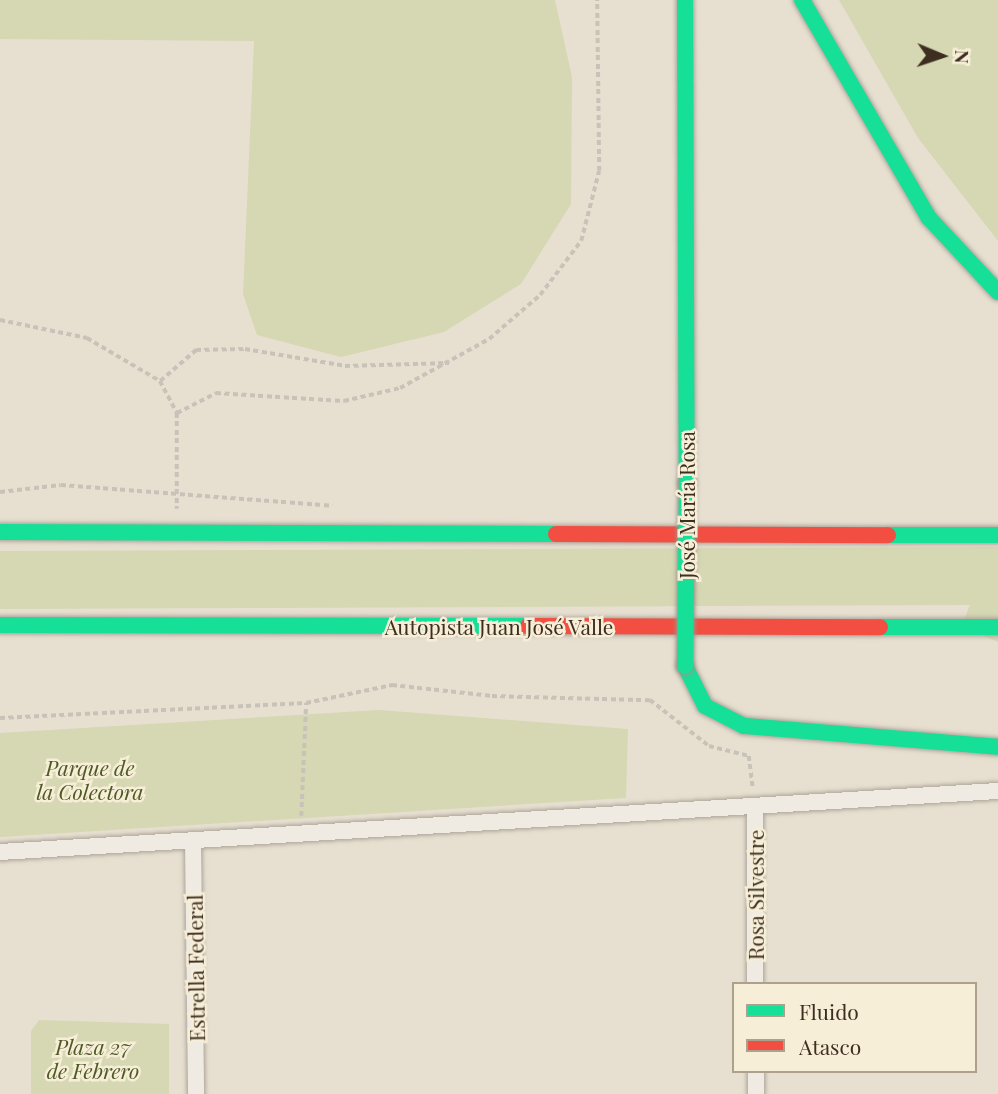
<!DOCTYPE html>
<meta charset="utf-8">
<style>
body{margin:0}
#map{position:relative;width:998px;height:1094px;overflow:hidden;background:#e7e0d1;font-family:"Playfair Display",serif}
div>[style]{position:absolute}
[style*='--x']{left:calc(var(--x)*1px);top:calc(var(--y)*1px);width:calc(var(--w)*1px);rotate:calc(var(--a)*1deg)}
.green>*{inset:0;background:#d6d7b3}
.path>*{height:3.5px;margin-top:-1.75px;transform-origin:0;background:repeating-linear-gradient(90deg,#c8c2b9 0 5px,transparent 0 8.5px)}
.roads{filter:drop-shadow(0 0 2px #ada599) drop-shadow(0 0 2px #ada599)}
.street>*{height:16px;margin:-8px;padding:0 8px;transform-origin:8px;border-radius:8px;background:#efebe3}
.fast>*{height:16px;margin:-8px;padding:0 8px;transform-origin:8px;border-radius:8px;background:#16e098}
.jam>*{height:16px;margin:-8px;padding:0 8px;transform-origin:8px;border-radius:8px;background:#f24e42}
.bridges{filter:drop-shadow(0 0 2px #9c958a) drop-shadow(0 0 2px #9c958a)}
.fast-bridge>*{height:16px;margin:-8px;padding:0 8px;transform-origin:8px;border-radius:8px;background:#16e098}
span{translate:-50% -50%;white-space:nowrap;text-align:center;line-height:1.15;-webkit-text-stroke:5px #f7eed8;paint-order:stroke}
.street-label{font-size:21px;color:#3d2e20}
.park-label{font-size:21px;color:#4d5a26;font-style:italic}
.legend{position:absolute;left:732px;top:982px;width:245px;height:91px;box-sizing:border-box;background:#f7eed8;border:2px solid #ada18e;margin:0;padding:9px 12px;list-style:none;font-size:21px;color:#3d2e20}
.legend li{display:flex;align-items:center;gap:14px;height:35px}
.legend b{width:35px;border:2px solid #ada18e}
.north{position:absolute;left:907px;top:21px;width:70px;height:70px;-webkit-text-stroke:5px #f7eed8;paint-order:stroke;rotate:92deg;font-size:19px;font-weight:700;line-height:28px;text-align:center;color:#3d2e20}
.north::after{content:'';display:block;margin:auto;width:24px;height:32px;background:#3d2e20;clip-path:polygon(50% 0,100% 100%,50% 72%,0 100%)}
</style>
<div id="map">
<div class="green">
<div style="clip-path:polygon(0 0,555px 0,572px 77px,571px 204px,521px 284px,444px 332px,341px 357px,257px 335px,243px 294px,254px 41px,0 39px)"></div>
<div style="clip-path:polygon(839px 0,998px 0,998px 241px,918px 138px)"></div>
<div style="clip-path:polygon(998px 547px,998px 642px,961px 627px,970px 605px,0 609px,0 551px)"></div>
<div style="clip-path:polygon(379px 710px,628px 729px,626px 798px,0 837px,0 733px)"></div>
<div style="clip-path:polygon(39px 1020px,169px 1024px,169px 1094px,31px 1094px,31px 1031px)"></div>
</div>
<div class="path">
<div style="--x:0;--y:320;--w:89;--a:11.7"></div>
<div style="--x:87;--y:338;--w:85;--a:30.5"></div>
<div style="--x:160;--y:381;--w:36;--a:62"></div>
<div style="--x:177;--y:413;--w:96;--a:90"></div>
<div style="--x:160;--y:381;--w:48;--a:-40.7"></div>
<div style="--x:196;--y:350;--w:49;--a:-1.2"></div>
<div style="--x:245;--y:349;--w:101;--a:9.6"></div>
<div style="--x:345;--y:366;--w:104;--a:-1.7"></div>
<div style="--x:177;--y:413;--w:44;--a:-27.1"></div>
<div style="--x:216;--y:393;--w:128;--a:3.6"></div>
<div style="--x:344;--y:401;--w:57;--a:-13.1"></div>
<div style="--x:400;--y:388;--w:102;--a:-28.8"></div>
<div style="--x:489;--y:339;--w:67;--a:-40.8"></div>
<div style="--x:540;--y:295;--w:68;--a:-52.8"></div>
<div style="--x:581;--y:241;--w:72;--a:-75.6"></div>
<div style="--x:599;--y:171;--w:171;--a:-90.7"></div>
<div style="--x:0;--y:492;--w:61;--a:-6.5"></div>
<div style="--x:61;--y:485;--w:272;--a:4.4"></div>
<div style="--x:0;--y:718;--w:306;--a:-2.8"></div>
<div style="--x:306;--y:703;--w:88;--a:-11.8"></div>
<div style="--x:392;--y:685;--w:101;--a:6.3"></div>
<div style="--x:492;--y:696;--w:158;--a:1.5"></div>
<div style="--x:650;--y:700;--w:75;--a:37.9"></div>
<div style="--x:709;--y:746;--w:41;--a:14"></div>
<div style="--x:749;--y:756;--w:33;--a:83"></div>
<div style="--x:301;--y:816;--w:113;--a:-87.5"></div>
</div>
<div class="roads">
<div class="street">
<div style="--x:755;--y:806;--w:178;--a:90"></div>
<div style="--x:193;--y:841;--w:253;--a:89.3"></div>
<div style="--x:0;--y:852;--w:1000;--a:-3.5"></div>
<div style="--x:756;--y:1071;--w:23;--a:90"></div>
</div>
<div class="fast">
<div style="--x:685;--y:0;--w:483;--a:89.8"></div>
<div style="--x:802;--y:0;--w:252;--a:59.8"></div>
<div style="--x:929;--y:218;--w:101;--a:47"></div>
<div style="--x:0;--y:532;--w:556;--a:0.21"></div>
<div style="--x:888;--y:535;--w:110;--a:0"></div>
<div style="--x:0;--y:625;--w:528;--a:0.11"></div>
<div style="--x:880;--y:627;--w:118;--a:0"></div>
<div style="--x:685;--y:666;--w:45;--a:63.4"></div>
<div style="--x:705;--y:706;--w:44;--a:27.1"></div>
<div style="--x:744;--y:726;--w:255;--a:4.7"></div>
</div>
<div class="jam">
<div style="--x:556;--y:534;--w:332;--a:0.2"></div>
<div style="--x:528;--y:626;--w:352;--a:0.2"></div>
</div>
</div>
<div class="bridges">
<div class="fast-bridge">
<div style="--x:685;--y:666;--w:183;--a:-89.4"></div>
</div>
</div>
<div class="street-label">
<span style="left:686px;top:505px;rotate:-90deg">José María Rosa</span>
<span style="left:499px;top:626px">Autopista Juan José Valle</span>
<span style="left:755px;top:895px;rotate:-90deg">Rosa Silvestre</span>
<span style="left:195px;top:968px;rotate:-91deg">Estrella Federal</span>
</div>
<div class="park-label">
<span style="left:90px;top:779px">Parque de<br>la Colectora</span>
<span style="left:93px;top:1058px">Plaza 27<br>de Febrero</span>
</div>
<ul class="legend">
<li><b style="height:9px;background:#16e098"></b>Fluido</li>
<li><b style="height:9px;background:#f24e42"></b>Atasco</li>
</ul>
<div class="north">N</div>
</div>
